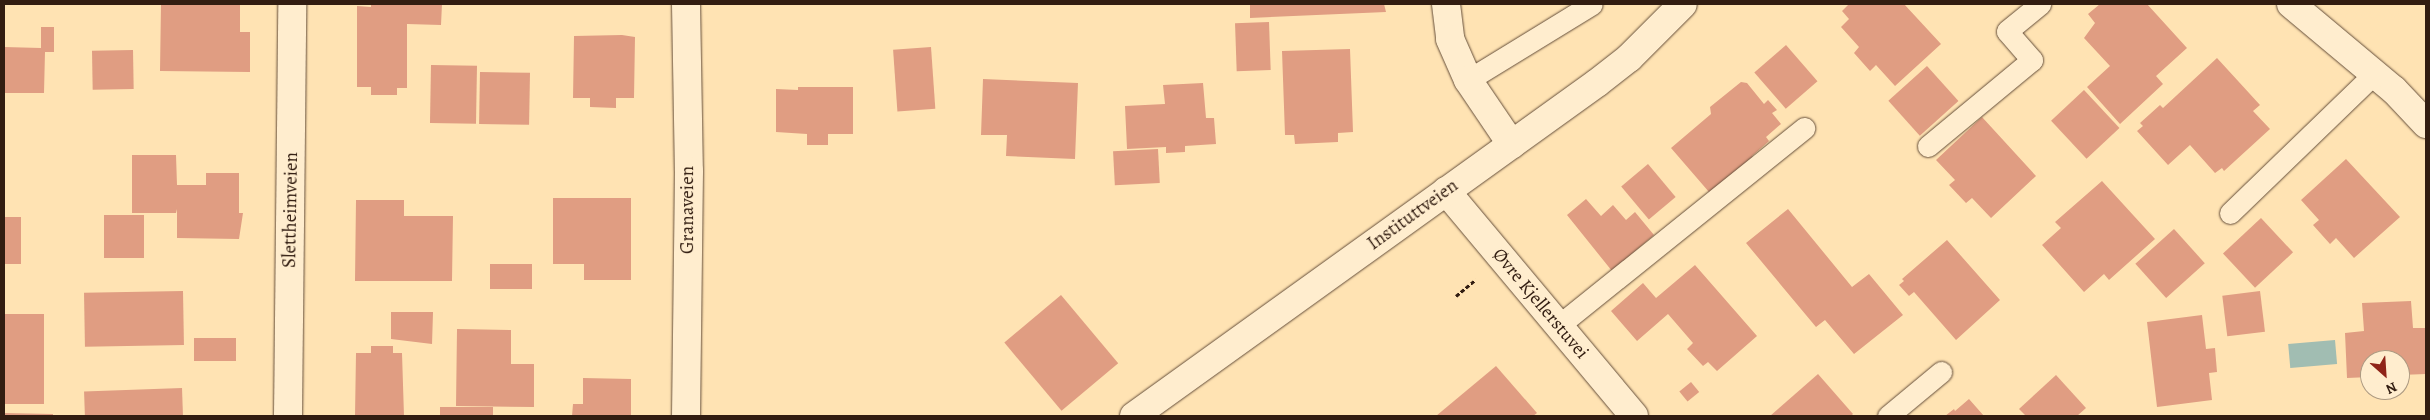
<!DOCTYPE html>
<meta charset="utf-8">
<style>
body{margin:0}
#map{position:relative;width:2430px;height:420px;overflow:hidden;background:#ffe3b3;font-family:Alegreya,serif}
div>[style]{position:absolute}
[style*='--x']{left:calc(var(--x)*1px);top:calc(var(--y)*1px);width:calc(var(--w)*1px);rotate:calc(var(--a)*1deg)}
.water>*{inset:0;background:#a1bdb2;transform-origin:0 0}
.building>*{inset:0;background:#e09d82;transform-origin:0 0}
.path>*{height:3px;margin-top:-1.5px;transform-origin:0;background:repeating-linear-gradient(90deg,#321d11 0 4px,transparent 0 6.5px)}
.roads{filter:drop-shadow(0 0 1px #654e3a) drop-shadow(0 0 1px #654e3a)}
.service>*{height:21px;margin:-10.5px;padding:0 10.5px;transform-origin:10.5px;border-radius:10.5px;background:#ffedce}
.minor>*{height:28px;margin:-14px;padding:0 14px;transform-origin:14px;border-radius:14px;background:#ffedce}
span{translate:-50% -50%;white-space:nowrap;text-align:center;line-height:1.15;-webkit-text-stroke:4px #ffedce;paint-order:stroke}
.street-label{font-size:19px;color:#321d11}
.frame{position:absolute;inset:0;border:5px solid #321d11;pointer-events:none}
.north{position:absolute;left:2360px;top:350px;width:50px;height:50px;box-sizing:border-box;background:#ffedce;border:1px solid #ad9a82;border-radius:50%;rotate:154deg;font-size:14px;font-weight:700;line-height:20px;text-align:center;color:#321d11}
.north::after{content:'';display:block;margin:auto;width:18px;height:22px;background:#8f2418;clip-path:polygon(50% 0,100% 100%,50% 72%,0 100%)}
</style>
<div id="map">
<div class="water">
<div style="left:2335px;top:340px;width:24px;height:47px;rotate:85deg"></div>
</div>
<div class="building">
<div style="clip-path:polygon(161px 4px,240px 4px,240px 32px,250px 32px,250px 72px,160px 71px)"></div>
<div style="clip-path:polygon(371px 4px,442px 4px,441px 25px,407px 24px,407px 88px,397px 88px,397px 95px,371px 95px,371px 87px,357px 87px,357px 6px,371px 7px)"></div>
<div style="clip-path:polygon(1250px 4px,1384px 4px,1386px 12px,1250px 18px)"></div>
<div style="clip-path:polygon(1849px 4px,1904px 4px,1941px 44px,1895px 86px,1876px 65px,1870px 71px,1854px 53px,1859px 47px,1841px 27px,1849px 19px,1842px 11px)"></div>
<div style="clip-path:polygon(2100px 4px,2147px 4px,2187px 48px,2156px 76px,2163px 84px,2120px 124px,2087px 87px,2110px 66px,2084px 38px,2095px 23px,2088px 14px)"></div>
<div style="left:1269px;top:22px;width:48px;height:34px;rotate:88deg"></div>
<div style="clip-path:polygon(41px 27px,54px 27px,54px 52px,45px 52px,44px 93px,4px 93px,4px 47px,41px 48px)"></div>
<div style="clip-path:polygon(622px 35px,635px 37px,634px 98px,616px 98px,616px 108px,590px 107px,590px 98px,573px 98px,574px 36px)"></div>
<div style="left:1786px;top:45px;width:48px;height:42px;rotate:49deg"></div>
<div style="left:931px;top:47px;width:62px;height:38px;rotate:86deg"></div>
<div style="clip-path:polygon(1350px 49px,1353px 132px,1338px 133px,1338px 142px,1295px 144px,1294px 135px,1285px 135px,1282px 51px)"></div>
<div style="left:133px;top:50px;width:39px;height:41px;rotate:89deg"></div>
<div style="clip-path:polygon(2217px 58px,2260px 105px,2253px 111px,2270px 129px,2224px 171px,2222px 168px,2215px 173px,2190px 145px,2168px 165px,2137px 131px,2143px 126px,2140px 123px,2160px 105px,2163px 108px)"></div>
<div style="left:431px;top:65px;width:46px;height:58px;rotate:1deg"></div>
<div style="left:1927px;top:66px;width:47px;height:52px;rotate:48deg"></div>
<div style="left:480px;top:72px;width:50px;height:52px;rotate:1deg"></div>
<div style="clip-path:polygon(983px 79px,1078px 83px,1075px 159px,1006px 156px,1007px 135px,981px 135px)"></div>
<div style="clip-path:polygon(1741px 82px,1747px 83px,1764px 104px,1768px 100px,1777px 110px,1772px 113px,1781px 124px,1766px 137px,1769px 141px,1752px 156px,1754px 158px,1709px 192px,1671px 148px,1711px 114px,1710px 107px)"></div>
<div style="clip-path:polygon(1203px 83px,1206px 118px,1214px 118px,1216px 144px,1185px 146px,1185px 152px,1166px 153px,1166px 147px,1127px 149px,1125px 106px,1165px 104px,1163px 85px)"></div>
<div style="clip-path:polygon(798px 87px,853px 87px,853px 134px,828px 134px,828px 145px,807px 145px,807px 134px,776px 132px,776px 89px,798px 90px)"></div>
<div style="left:2084px;top:90px;width:52px;height:45px;rotate:47deg"></div>
<div style="clip-path:polygon(1982px 117px,2036px 176px,1991px 218px,1972px 198px,1966px 203px,1949px 185px,1955px 180px,1936px 160px)"></div>
<div style="left:1158px;top:149px;width:34px;height:45px;rotate:87deg"></div>
<div style="clip-path:polygon(132px 155px,176px 155px,177px 185px,206px 185px,206px 173px,239px 173px,239px 213px,243px 213px,239px 239px,177px 238px,177px 209px,176px 213px,132px 213px)"></div>
<div style="clip-path:polygon(2346px 159px,2400px 217px,2354px 258px,2336px 238px,2330px 244px,2313px 225px,2319px 220px,2301px 200px)"></div>
<div style="left:1648px;top:164px;width:43px;height:35px;rotate:50deg"></div>
<div style="clip-path:polygon(2102px 181px,2155px 239px,2109px 280px,2104px 274px,2084px 292px,2042px 245px,2061px 228px,2055px 222px)"></div>
<div style="clip-path:polygon(553px 198px,631px 198px,631px 280px,584px 280px,584px 264px,553px 264px)"></div>
<div style="clip-path:polygon(1586px 199px,1601px 216px,1613px 205px,1626px 220px,1635px 212px,1654px 235px,1612px 271px,1567px 215px)"></div>
<div style="clip-path:polygon(356px 200px,404px 200px,404px 216px,453px 216px,452px 281px,355px 281px)"></div>
<div style="clip-path:polygon(1788px 209px,1852px 287px,1869px 274px,1903px 315px,1854px 354px,1825px 320px,1816px 327px,1746px 243px)"></div>
<div style="left:144px;top:215px;width:43px;height:40px;rotate:90deg"></div>
<div style="left:4px;top:217px;width:17px;height:47px"></div>
<div style="left:2261px;top:218px;width:47px;height:52px;rotate:47deg"></div>
<div style="left:2174px;top:229px;width:46px;height:52px;rotate:48deg"></div>
<div style="clip-path:polygon(1947px 240px,2000px 300px,1956px 340px,1914px 292px,1909px 296px,1899px 285px,1904px 281px,1902px 279px)"></div>
<div style="left:532px;top:264px;width:25px;height:42px;rotate:90deg"></div>
<div style="clip-path:polygon(1695px 265px,1757px 336px,1717px 371px,1708px 362px,1703px 366px,1687px 349px,1693px 343px,1668px 314px,1637px 341px,1611px 311px,1643px 283px,1656px 298px)"></div>
<div style="left:183px;top:291px;width:54px;height:99px;rotate:89deg"></div>
<div style="left:2260px;top:291px;width:41px;height:38px;rotate:83deg"></div>
<div style="left:1061px;top:295px;width:89px;height:74px;rotate:50deg"></div>
<div style="clip-path:polygon(2411px 301px,2413px 328px,2425px 328px,2426px 332px,2426px 374px,2400px 375px,2400px 360px,2370px 360px,2370px 377px,2347px 378px,2345px 333px,2364px 331px,2362px 303px)"></div>
<div style="clip-path:polygon(391px 312px,433px 312px,432px 344px,391px 339px)"></div>
<div style="left:4px;top:314px;width:40px;height:90px"></div>
<div style="clip-path:polygon(2202px 315px,2206px 349px,2215px 348px,2217px 372px,2209px 373px,2212px 400px,2157px 407px,2147px 322px)"></div>
<div style="clip-path:polygon(457px 329px,511px 330px,511px 364px,534px 364px,534px 407px,456px 406px)"></div>
<div style="left:194px;top:338px;width:42px;height:23px"></div>
<div style="clip-path:polygon(371px 346px,393px 346px,393px 353px,402px 353px,404px 416px,355px 416px,356px 353px,371px 353px)"></div>
<div style="clip-path:polygon(1496px 366px,1537px 413px,1533px 416px,1436px 416px)"></div>
<div style="clip-path:polygon(1818px 374px,1853px 414px,1851px 416px,1770px 416px)"></div>
<div style="clip-path:polygon(2056px 375px,2086px 408px,2077px 416px,2026px 416px,2019px 409px)"></div>
<div style="clip-path:polygon(583px 378px,631px 379px,631px 416px,572px 416px,573px 404px,583px 404px)"></div>
<div style="left:1691px;top:382px;width:13px;height:15px;rotate:51deg"></div>
<div style="left:182px;top:388px;width:28px;height:98px;rotate:88deg"></div>
<div style="clip-path:polygon(1969px 399px,1984px 416px,1945px 416px,1954px 409px,1955px 411px)"></div>
<div style="left:440px;top:407px;width:53px;height:9px"></div>
<div style="clip-path:polygon(4px 413px,53px 414px,53px 416px,4px 416px)"></div>
</div>
<div class="path">
<div style="--x:1456;--y:296;--w:26;--a:-40"></div>
</div>
<div class="roads">
<div class="service">
<div style="--x:1468;--y:80;--w:145;--a:-31.5"></div>
<div style="--x:1928;--y:146;--w:135;--a:-39.6"></div>
<div style="--x:2032;--y:60;--w:38;--a:-131"></div>
<div style="--x:2007;--y:31;--w:43;--a:-39.3"></div>
<div style="--x:2230;--y:213;--w:200;--a:-44"></div>
<div style="--x:1558;--y:326;--w:316;--a:-38.8"></div>
<div style="--x:1888;--y:416;--w:69;--a:-39.7"></div>
</div>
<div class="minor">
<div style="--x:686;--y:4;--w:167;--a:89"></div>
<div style="--x:689;--y:171;--w:245;--a:90.7"></div>
<div style="--x:1446;--y:4;--w:35;--a:83"></div>
<div style="--x:1450;--y:39;--w:45;--a:66.3"></div>
<div style="--x:1468;--y:80;--w:78;--a:55.9"></div>
<div style="--x:2291;--y:4;--w:134;--a:39.9"></div>
<div style="--x:2394;--y:90;--w:47;--a:46.7"></div>
<div style="--x:1446;--y:191;--w:293;--a:50.1"></div>
<div style="--x:288;--y:416;--w:412;--a:-89.4"></div>
<div style="--x:1134;--y:416;--w:570;--a:-35.72"></div>
<div style="--x:1597;--y:83;--w:41;--a:-38"></div>
<div style="--x:1629;--y:58;--w:76;--a:-45"></div>
</div>
</div>
<div class="street-label">
<span style="left:291px;top:210px;rotate:-89deg">Slettheimveien</span>
<span style="left:688px;top:210px;rotate:-90deg">Granaveien</span>
<span style="left:1413px;top:215px;rotate:-36deg">Instituttveien</span>
<span style="left:1540px;top:304px;rotate:50deg">Øvre Kjellerstuvei</span>
</div>
<div class="frame"></div>
<div class="north">N</div>
</div>
